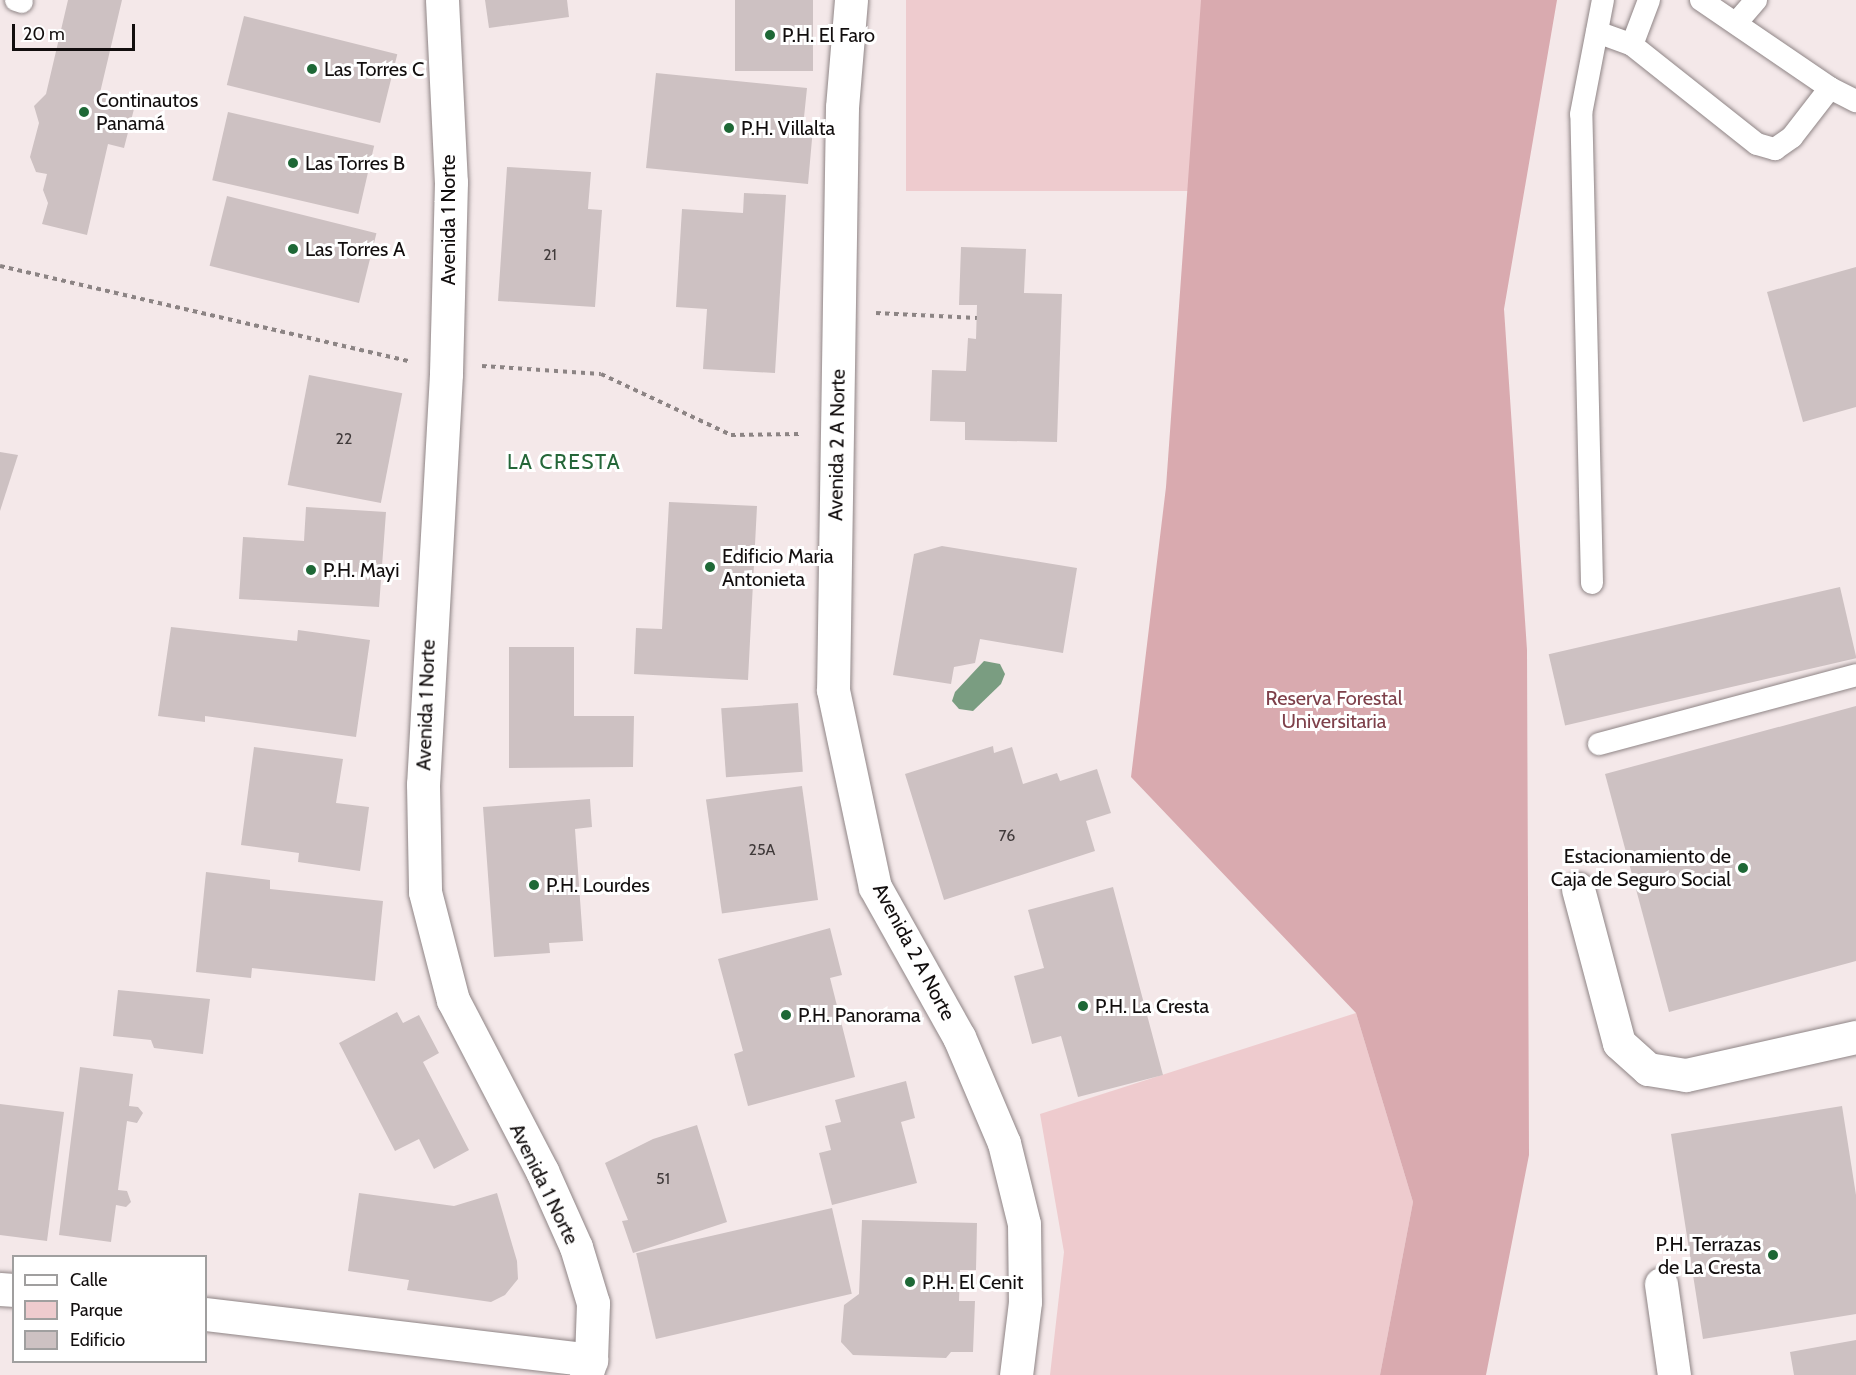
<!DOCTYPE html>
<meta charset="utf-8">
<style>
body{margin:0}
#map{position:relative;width:1856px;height:1375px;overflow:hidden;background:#f4e8e9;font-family:Cabin,sans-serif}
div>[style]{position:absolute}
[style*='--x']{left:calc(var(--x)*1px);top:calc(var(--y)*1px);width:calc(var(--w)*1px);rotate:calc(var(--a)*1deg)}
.green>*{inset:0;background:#eecbce;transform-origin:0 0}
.forest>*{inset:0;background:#d9aaaf}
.water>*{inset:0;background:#7a9d81}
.building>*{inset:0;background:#cdc1c2;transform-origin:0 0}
.path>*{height:4px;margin-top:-2px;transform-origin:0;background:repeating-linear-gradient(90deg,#8c8484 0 4.5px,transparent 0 9px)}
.roads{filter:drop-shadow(0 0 2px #8f8586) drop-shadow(0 0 2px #8f8586)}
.service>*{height:22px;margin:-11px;padding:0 11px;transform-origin:11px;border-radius:11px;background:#fff}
.minor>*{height:33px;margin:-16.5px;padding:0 16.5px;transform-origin:16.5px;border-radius:16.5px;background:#fff}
.dots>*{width:16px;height:16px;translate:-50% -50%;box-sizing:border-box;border:3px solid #fff;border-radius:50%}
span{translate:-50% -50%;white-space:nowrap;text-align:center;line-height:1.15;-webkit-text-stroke:6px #fff;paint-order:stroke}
.number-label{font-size:16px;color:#413b3b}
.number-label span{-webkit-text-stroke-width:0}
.poi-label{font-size:20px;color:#120e0e}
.left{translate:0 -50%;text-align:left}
.right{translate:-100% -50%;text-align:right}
.street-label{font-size:20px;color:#120e0e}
.park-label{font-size:20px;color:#7e404a}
.neighbourhood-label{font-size:21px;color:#246638;letter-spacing:1.5px}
.legend{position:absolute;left:12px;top:1255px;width:195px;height:108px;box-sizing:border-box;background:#fff;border:2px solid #a09f9f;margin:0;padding:8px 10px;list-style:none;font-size:18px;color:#120e0e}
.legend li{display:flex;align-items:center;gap:12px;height:30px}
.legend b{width:30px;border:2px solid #a09f9f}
.scale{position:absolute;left:12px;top:24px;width:123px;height:27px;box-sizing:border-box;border:3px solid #120e0e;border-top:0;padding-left:8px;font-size:18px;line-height:21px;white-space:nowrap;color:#120e0e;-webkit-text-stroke:4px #fff;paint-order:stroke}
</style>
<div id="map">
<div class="green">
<div style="left:906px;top:0;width:295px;height:191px"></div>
<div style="clip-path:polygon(1356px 1013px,1413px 1202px,1380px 1375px,1050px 1375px,1064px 1252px,1040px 1114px)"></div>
</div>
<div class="forest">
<div style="clip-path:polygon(1201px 0,1557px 0,1504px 309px,1527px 650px,1529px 1155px,1486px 1375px,1380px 1375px,1413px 1202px,1356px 1013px,1131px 777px,1166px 487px)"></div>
</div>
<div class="water">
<div style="clip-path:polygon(984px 661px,1000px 664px,1005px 674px,1001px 684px,973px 711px,959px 709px,952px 701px,955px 692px)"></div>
</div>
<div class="building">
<div style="clip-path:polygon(68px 0,122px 0,99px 97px,135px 105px,124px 148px,108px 144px,87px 235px,42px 224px,48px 203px,43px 190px,47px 174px,36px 172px,30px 157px,39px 123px,34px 106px,46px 94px)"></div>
<div style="clip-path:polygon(485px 0,567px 0,569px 17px,489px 28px)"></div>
<div style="left:735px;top:0;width:78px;height:71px"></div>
<div style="left:244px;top:16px;width:158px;height:71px;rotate:14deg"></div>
<div style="clip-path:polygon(656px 73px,807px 88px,803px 127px,813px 128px,808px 184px,646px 168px)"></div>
<div style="left:228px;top:112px;width:150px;height:70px;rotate:13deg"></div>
<div style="clip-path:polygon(507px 167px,591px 172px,588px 209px,602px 210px,595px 307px,498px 301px)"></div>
<div style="clip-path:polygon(744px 193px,786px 195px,775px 373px,703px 369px,707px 309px,676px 307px,682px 209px,743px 213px)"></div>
<div style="left:227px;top:196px;width:154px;height:72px;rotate:14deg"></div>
<div style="clip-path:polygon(961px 247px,1026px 249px,1024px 293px,1062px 294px,1057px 442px,965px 440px,965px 422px,930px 421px,932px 370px,966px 371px,968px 338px,976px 339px,977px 305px,959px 305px)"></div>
<div style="clip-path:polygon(1856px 267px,1856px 407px,1803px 422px,1767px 292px)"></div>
<div style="left:309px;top:375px;width:95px;height:112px;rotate:11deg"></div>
<div style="clip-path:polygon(0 452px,18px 455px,0 511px)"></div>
<div style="clip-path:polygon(669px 502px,757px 506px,748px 680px,634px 674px,636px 628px,662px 629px)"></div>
<div style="clip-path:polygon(306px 507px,386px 512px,379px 607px,239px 599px,243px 537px,304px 541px)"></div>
<div style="clip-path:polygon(942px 546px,1077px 568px,1063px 653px,980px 639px,975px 663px,954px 667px,951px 684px,893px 675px,914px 554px)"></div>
<div style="left:1840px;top:587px;width:73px;height:299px;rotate:77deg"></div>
<div style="clip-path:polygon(171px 627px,297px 641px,298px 630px,370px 640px,356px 737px,205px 716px,205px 722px,158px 716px)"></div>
<div style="clip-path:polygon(509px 647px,574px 647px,574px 716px,634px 716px,633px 767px,509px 768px)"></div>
<div style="left:798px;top:703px;width:69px;height:77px;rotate:86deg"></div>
<div style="clip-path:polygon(1856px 706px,1856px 961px,1669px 1012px,1605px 774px)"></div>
<div style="clip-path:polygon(993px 746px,994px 753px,1012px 747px,1023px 784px,1057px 773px,1060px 781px,1097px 769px,1111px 813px,1086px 821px,1095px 851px,944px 900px,905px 774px)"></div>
<div style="clip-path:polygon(254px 747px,343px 759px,336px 803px,369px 807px,360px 871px,298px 862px,299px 853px,241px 845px)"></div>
<div style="left:802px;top:786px;width:115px;height:97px;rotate:82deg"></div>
<div style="clip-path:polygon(590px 799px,592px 827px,575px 829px,583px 941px,549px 943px,550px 953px,494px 957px,483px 807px)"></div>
<div style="clip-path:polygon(206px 872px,270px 880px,270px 889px,383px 901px,375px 981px,252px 968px,251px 978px,196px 972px)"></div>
<div style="clip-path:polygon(1113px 887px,1163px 1075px,1078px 1097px,1061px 1036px,1032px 1044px,1014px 976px,1044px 968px,1028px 910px)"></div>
<div style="clip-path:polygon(830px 928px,842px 975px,830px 978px,855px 1077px,748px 1106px,734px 1054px,743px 1051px,718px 959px)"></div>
<div style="clip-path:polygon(118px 990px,210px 999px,203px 1054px,154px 1048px,151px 1040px,113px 1036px)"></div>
<div style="clip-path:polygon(397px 1012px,403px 1023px,419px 1015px,439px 1053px,423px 1062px,469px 1150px,434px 1169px,419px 1139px,395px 1151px,339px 1043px)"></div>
<div style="clip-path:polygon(80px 1067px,133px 1074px,129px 1106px,138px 1107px,143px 1113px,137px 1123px,127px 1121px,118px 1190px,127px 1191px,131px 1202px,126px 1207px,116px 1205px,111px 1242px,59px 1235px)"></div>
<div style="clip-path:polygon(906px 1081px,915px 1118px,901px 1122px,917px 1183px,832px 1205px,819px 1153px,831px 1150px,825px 1126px,841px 1122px,835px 1100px)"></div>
<div style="clip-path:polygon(0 1104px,64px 1112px,47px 1241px,0 1235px)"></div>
<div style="clip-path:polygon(1842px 1106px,1856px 1195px,1856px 1314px,1703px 1339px,1671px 1134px)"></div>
<div style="clip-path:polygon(697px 1125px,727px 1222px,633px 1253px,622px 1221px,628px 1220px,605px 1163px,653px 1139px)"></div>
<div style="clip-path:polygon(359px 1193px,454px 1206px,497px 1193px,517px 1261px,518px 1279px,505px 1295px,491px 1302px,407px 1290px,409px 1280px,348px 1271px)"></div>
<div style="left:832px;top:1208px;width:88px;height:201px;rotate:77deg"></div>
<div style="clip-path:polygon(862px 1220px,977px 1223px,976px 1270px,960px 1270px,959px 1301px,975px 1301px,973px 1352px,951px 1352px,946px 1358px,853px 1355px,841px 1342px,844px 1305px,859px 1294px)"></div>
<div style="clip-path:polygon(1856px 1340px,1856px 1375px,1794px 1375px,1790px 1352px)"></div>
</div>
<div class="path">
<div style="--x:0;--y:266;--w:419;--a:13.1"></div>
<div style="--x:876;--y:313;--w:101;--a:2.8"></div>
<div style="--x:482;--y:366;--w:119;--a:3.8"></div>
<div style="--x:601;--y:374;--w:144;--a:25.1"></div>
<div style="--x:731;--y:435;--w:69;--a:-0.8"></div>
</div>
<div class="roads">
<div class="service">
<div style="--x:16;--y:0;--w:6;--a:18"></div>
<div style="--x:1701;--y:0;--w:156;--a:34.3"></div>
<div style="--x:1830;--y:88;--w:29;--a:27"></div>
<div style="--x:1737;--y:22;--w:29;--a:-49"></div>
<div style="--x:1597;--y:32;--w:37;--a:20"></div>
<div style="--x:1632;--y:45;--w:159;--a:38.4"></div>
<div style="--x:1757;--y:144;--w:19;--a:16"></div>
<div style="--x:1775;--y:149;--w:21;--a:-35"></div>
<div style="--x:1792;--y:137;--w:62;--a:-52.2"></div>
<div style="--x:1632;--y:45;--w:48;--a:-69.3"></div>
<div style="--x:1592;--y:583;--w:469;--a:-91.3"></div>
<div style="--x:1581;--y:114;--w:116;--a:-79.1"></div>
<div style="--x:1599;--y:744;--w:266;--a:-15"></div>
</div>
<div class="minor">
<div style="--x:442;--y:0;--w:182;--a:87.2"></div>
<div style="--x:451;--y:182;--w:192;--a:91.5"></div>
<div style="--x:446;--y:374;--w:411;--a:93.2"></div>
<div style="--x:423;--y:784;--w:108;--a:88.9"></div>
<div style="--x:425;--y:892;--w:112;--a:75.5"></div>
<div style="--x:453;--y:1000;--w:193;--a:62.5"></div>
<div style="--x:542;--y:1171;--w:83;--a:65.9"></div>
<div style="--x:576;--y:1247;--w:59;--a:73.1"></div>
<div style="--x:593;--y:1303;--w:57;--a:92"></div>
<div style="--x:591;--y:1360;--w:16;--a:108"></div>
<div style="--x:851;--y:0;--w:107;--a:94.8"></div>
<div style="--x:842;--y:107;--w:583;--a:90.88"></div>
<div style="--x:833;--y:690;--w:201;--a:78"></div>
<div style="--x:875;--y:887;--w:172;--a:60.8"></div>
<div style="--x:959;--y:1037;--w:115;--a:67"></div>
<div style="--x:1004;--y:1143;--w:83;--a:76.1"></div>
<div style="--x:1024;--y:1224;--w:78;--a:89.3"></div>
<div style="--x:1025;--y:1302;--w:74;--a:97"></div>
<div style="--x:1578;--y:889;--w:159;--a:75.1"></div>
<div style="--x:1619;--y:1043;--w:39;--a:42"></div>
<div style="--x:1648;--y:1069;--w:38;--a:9"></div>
<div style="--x:1686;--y:1075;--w:174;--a:-12.6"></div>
<div style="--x:1661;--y:1284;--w:92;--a:81.9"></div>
<div style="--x:0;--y:1289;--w:14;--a:4"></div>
<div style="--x:206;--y:1314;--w:388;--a:6.8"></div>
</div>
</div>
<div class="dots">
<div style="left:770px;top:35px;background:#1e6836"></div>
<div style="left:312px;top:69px;background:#1e6836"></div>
<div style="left:84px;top:112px;background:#1e6836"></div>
<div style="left:729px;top:128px;background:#1e6836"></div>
<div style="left:293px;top:163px;background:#1e6836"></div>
<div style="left:293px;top:249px;background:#1e6836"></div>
<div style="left:710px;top:567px;background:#1e6836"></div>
<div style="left:311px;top:570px;background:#1e6836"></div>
<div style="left:1743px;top:868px;background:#1e6836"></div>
<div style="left:534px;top:885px;background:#1e6836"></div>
<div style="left:1083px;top:1006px;background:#1e6836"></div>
<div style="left:786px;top:1015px;background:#1e6836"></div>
<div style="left:1773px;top:1255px;background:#1e6836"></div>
<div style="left:910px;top:1282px;background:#1e6836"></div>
</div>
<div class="number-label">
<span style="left:550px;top:255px">21</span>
<span style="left:344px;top:439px">22</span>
<span style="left:1007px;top:836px">76</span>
<span style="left:762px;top:850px">25A</span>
<span style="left:663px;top:1179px">51</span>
</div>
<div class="poi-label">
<span class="left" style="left:782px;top:35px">P.H. El Faro</span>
<span class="left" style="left:324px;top:69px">Las Torres C</span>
<span class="left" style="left:96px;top:112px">Continautos<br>Panamá</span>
<span class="left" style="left:741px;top:128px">P.H. Villalta</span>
<span class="left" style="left:305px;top:163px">Las Torres B</span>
<span class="left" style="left:305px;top:249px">Las Torres A</span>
<span class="left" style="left:722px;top:568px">Edificio Maria<br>Antonieta</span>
<span class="left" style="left:323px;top:570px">P.H. Mayi</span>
<span class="right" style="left:1731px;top:868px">Estacionamiento de<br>Caja de Seguro Social</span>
<span class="left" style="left:546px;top:885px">P.H. Lourdes</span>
<span class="left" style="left:1095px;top:1006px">P.H. La Cresta</span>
<span class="left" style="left:798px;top:1015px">P.H. Panorama</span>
<span class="right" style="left:1761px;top:1256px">P.H. Terrazas<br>de La Cresta</span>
<span class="left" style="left:922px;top:1282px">P.H. El Cenit</span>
</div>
<div class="street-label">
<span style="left:448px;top:220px;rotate:-90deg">Avenida 1 Norte</span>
<span style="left:837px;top:445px;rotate:-89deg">Avenida 2 A Norte</span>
<span style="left:426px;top:705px;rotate:-88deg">Avenida 1 Norte</span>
<span style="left:914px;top:952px;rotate:62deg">Avenida 2 A Norte</span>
<span style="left:544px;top:1184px;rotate:64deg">Avenida 1 Norte</span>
</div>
<div class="park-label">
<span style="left:1334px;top:710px">Reserva Forestal<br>Universitaria</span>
</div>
<div class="neighbourhood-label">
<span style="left:564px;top:462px">LA CRESTA</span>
</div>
<ul class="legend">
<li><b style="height:8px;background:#fff"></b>Calle</li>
<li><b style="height:16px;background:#eecbce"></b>Parque</li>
<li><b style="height:16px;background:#cdc1c2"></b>Edificio</li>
</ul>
<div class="scale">20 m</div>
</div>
